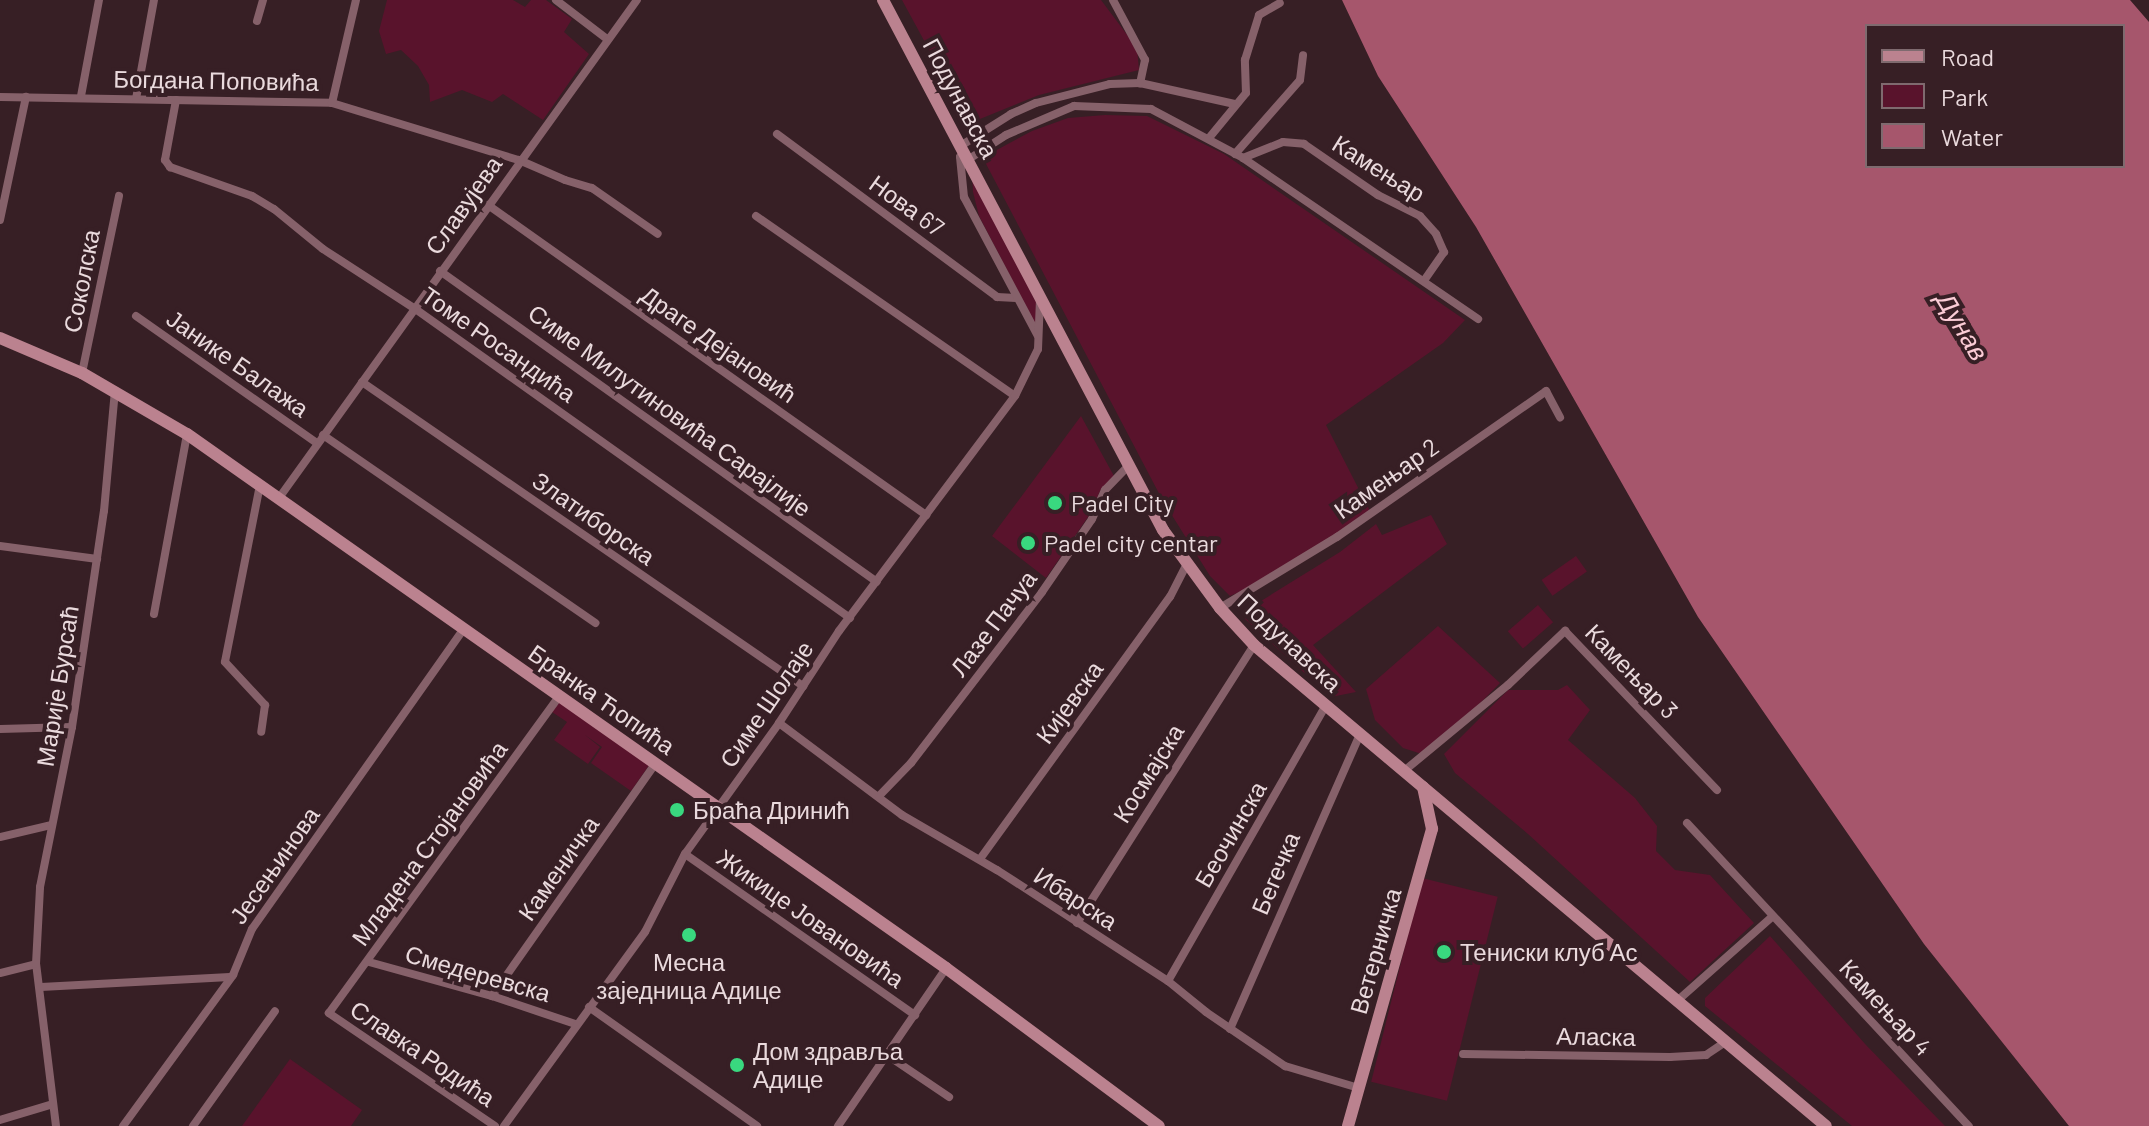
<!DOCTYPE html>
<meta charset="utf-8">
<style>
body{margin:0}
#map{position:relative;width:2149px;height:1126px;overflow:hidden;background:#371f25;font-family:Barlow,sans-serif}
div>[style]{position:absolute}
[style*='--x']{left:calc(var(--x)*1px);top:calc(var(--y)*1px);width:calc(var(--w)*1px);rotate:calc(var(--a)*1deg)}
.green>*{inset:0;background:#59132c;transform-origin:0 0}
.water>*{inset:0;background:#a6566c}
.street>*{height:8px;margin:-4px;padding:0 4px;transform-origin:4px;border-radius:4px;background:#86616a}
.secondary>*{height:12px;margin:-6px;padding:0 6px;transform-origin:6px;border-radius:6px;background:#bb828f}
.dots>*{width:22px;height:22px;translate:-50% -50%;box-sizing:border-box;border:4px solid #371f25;border-radius:50%}
span{translate:-50% -50%;white-space:nowrap;text-align:center;line-height:1.15;-webkit-text-stroke:8px #371f25;paint-order:stroke}
.street-label{font-size:24px;color:#eadadd}
.poi-label{font-size:24px;color:#eadadd}
.left{translate:0 -50%;text-align:left}
.water-label{font-size:26px;color:#fbccd6;font-style:italic}
.legend{position:absolute;left:1865px;top:24px;width:260px;height:144px;box-sizing:border-box;background:#371f25;border:2px solid #7f6a6f;margin:0;padding:10px 14px;list-style:none;font-size:24px;color:#eadadd}
.legend li{display:flex;align-items:center;gap:16px;height:40px}
.legend b{width:40px;border:2px solid #7f6a6f}
</style>
<div id="map">
<div class="green">
<div style="clip-path:polygon(387px 0,513px 0,525px 7px,531px 0,546px 0,572px 19px,564px 32px,589px 54px,543px 120px,503px 94px,492px 102px,462px 90px,430px 102px,429px 85px,418px 66px,401px 50px,386px 54px,379px 31px)"></div>
<div style="clip-path:polygon(902px 0,1101px 0,1137px 48px,1139px 70px,1039px 95px,975px 121px,965px 116px)"></div>
<div style="clip-path:polygon(1105px 115px,1147px 116px,1224px 154px,1465px 320px,1443px 343px,1326px 425px,1371px 513px,1265px 581px,1230px 596px,1210px 576px,1163px 501px,985px 162px,993px 152px,1032px 131px,1068px 118px)"></div>
<div style="clip-path:polygon(972px 173px,1038px 306px,1037px 328px,979px 216px,973px 192px)"></div>
<div style="clip-path:polygon(1081px 416px,1114px 476px,1101px 489px,1088px 517px,1046px 578px,992px 536px)"></div>
<div style="clip-path:polygon(1431px 515px,1447px 544px,1313px 645px,1356px 692px,1331px 697px,1245px 619px,1248px 609px,1340px 552px,1376px 524px,1382px 535px)"></div>
<div style="left:1576px;top:556px;width:19px;height:42px;rotate:55deg"></div>
<div style="left:1538px;top:605px;width:23px;height:40px;rotate:49deg"></div>
<div style="clip-path:polygon(1438px 626px,1500px 683px,1428px 756px,1403px 748px,1375px 720px,1366px 689px)"></div>
<div style="clip-path:polygon(1567px 685px,1590px 710px,1568px 740px,1635px 798px,1657px 826px,1656px 851px,1675px 870px,1710px 875px,1754px 923px,1690px 982px,1528px 834px,1455px 773px,1444px 754px,1508px 690px,1558px 690px)"></div>
<div style="clip-path:polygon(559px 701px,650px 764px,631px 791px,591px 763px,602px 747px,585px 735px,600px 747px,588px 764px,554px 740px,567px 722px,552px 712px)"></div>
<div style="left:1422px;top:878px;width:78px;height:210px;rotate:14deg"></div>
<div style="clip-path:polygon(1770px 936px,1866px 1045px,1945px 1126px,1852px 1126px,1705px 1006px,1705px 998px)"></div>
<div style="clip-path:polygon(290px 1059px,362px 1110px,351px 1126px,242px 1126px)"></div>
</div>
<div class="water">
<div style="clip-path:polygon(evenodd,1342px 0,2130px 0,2149px 22px,2149px 1126px,2069px 1126px,1924px 944px,1698px 617px,1476px 227px,1378px 76px,1342px 0,1867px 26px,2123px 26px,2123px 166px,1867px 166px,1867px 26px)"></div>
</div>
<div class="street">
<div style="--x:556;--y:0;--w:64;--a:37.4"></div>
<div style="--x:1113;--y:0;--w:68;--a:61.9"></div>
<div style="--x:1145;--y:60;--w:24;--a:102"></div>
<div style="--x:257;--y:21;--w:22;--a:-74"></div>
<div style="--x:81;--y:96;--w:98;--a:-79.4"></div>
<div style="--x:0;--y:97;--w:332;--a:1"></div>
<div style="--x:332;--y:103;--w:195;--a:17"></div>
<div style="--x:519;--y:160;--w:50;--a:23.5"></div>
<div style="--x:565;--y:180;--w:28;--a:17"></div>
<div style="--x:592;--y:188;--w:80;--a:34.9"></div>
<div style="--x:136;--y:99;--w:101;--a:-79.7"></div>
<div style="--x:176;--y:100;--w:61;--a:100.4"></div>
<div style="--x:165;--y:160;--w:9;--a:54"></div>
<div style="--x:170;--y:167;--w:87;--a:19.5"></div>
<div style="--x:252;--y:196;--w:26;--a:31"></div>
<div style="--x:274;--y:209;--w:63;--a:39.2"></div>
<div style="--x:323;--y:249;--w:108;--a:33"></div>
<div style="--x:414;--y:308;--w:535;--a:35.41"></div>
<div style="--x:332;--y:103;--w:106;--a:-76.9"></div>
<div style="--x:777;--y:134;--w:274;--a:36.5"></div>
<div style="--x:997;--y:297;--w:19;--a:3"></div>
<div style="--x:1209;--y:138;--w:58;--a:-50.6"></div>
<div style="--x:1246;--y:93;--w:33;--a:-92"></div>
<div style="--x:1245;--y:60;--w:47;--a:-72.7"></div>
<div style="--x:1259;--y:15;--w:24;--a:-30"></div>
<div style="--x:962;--y:145;--w:58;--a:-32.3"></div>
<div style="--x:1011;--y:114;--w:27;--a:-24"></div>
<div style="--x:1036;--y:103;--w:76;--a:-14.4"></div>
<div style="--x:1110;--y:84;--w:30;--a:-2"></div>
<div style="--x:1140;--y:83;--w:97;--a:12.5"></div>
<div style="--x:964;--y:152;--w:6;--a:129"></div>
<div style="--x:960;--y:157;--w:40;--a:84.3"></div>
<div style="--x:964;--y:197;--w:157;--a:62"></div>
<div style="--x:1235;--y:154;--w:98;--a:-48.7"></div>
<div style="--x:1300;--y:80;--w:25;--a:-83"></div>
<div style="--x:1243;--y:158;--w:43;--a:-21.8"></div>
<div style="--x:1283;--y:142;--w:21;--a:5"></div>
<div style="--x:1304;--y:144;--w:90;--a:34.6"></div>
<div style="--x:1378;--y:195;--w:47;--a:26.6"></div>
<div style="--x:1420;--y:216;--w:24;--a:48"></div>
<div style="--x:1436;--y:234;--w:20;--a:66"></div>
<div style="--x:1444;--y:252;--w:35;--a:125"></div>
<div style="--x:969;--y:159;--w:44;--a:-33"></div>
<div style="--x:1006;--y:135;--w:74;--a:-23.1"></div>
<div style="--x:1074;--y:106;--w:77;--a:2.2"></div>
<div style="--x:1151;--y:109;--w:104;--a:28"></div>
<div style="--x:1243;--y:158;--w:285;--a:34.4"></div>
<div style="--x:488;--y:205;--w:537;--a:35.29"></div>
<div style="--x:756;--y:216;--w:315;--a:34.8"></div>
<div style="--x:0;--y:220;--w:126;--a:-78.1"></div>
<div style="--x:440;--y:271;--w:536;--a:35.44"></div>
<div style="--x:136;--y:316;--w:221;--a:35.1"></div>
<div style="--x:82;--y:373;--w:181;--a:-78.2"></div>
<div style="--x:362;--y:382;--w:536;--a:34.58"></div>
<div style="--x:323;--y:435;--w:331;--a:34.6"></div>
<div style="--x:260;--y:485;--w:180;--a:101.2"></div>
<div style="--x:225;--y:662;--w:59;--a:47.1"></div>
<div style="--x:265;--y:705;--w:27;--a:98"></div>
<div style="--x:279;--y:498;--w:613;--a:-54.29"></div>
<div style="--x:0;--y:546;--w:98;--a:7.6"></div>
<div style="--x:1220;--y:608;--w:137;--a:-31.3"></div>
<div style="--x:1337;--y:537;--w:255;--a:-34.9"></div>
<div style="--x:1546;--y:391;--w:30;--a:62"></div>
<div style="--x:154;--y:614;--w:183;--a:-79.6"></div>
<div style="--x:779;--y:723;--w:154;--a:36.8"></div>
<div style="--x:902;--y:815;--w:110;--a:30.1"></div>
<div style="--x:997;--y:870;--w:204;--a:33"></div>
<div style="--x:1168;--y:981;--w:49;--a:39.2"></div>
<div style="--x:1206;--y:1012;--w:96;--a:34.4"></div>
<div style="--x:1285;--y:1066;--w:77;--a:16.6"></div>
<div style="--x:0;--y:729;--w:72;--a:-1.6"></div>
<div style="--x:1404;--y:771;--w:135;--a:-39.6"></div>
<div style="--x:1508;--y:685;--w:79;--a:-43.5"></div>
<div style="--x:1565;--y:631;--w:220;--a:46.3"></div>
<div style="--x:879;--y:796;--w:46;--a:-45.9"></div>
<div style="--x:911;--y:763;--w:215;--a:-52.5"></div>
<div style="--x:1042;--y:592;--w:88;--a:-55.6"></div>
<div style="--x:1092;--y:519;--w:32;--a:-66"></div>
<div style="--x:1105;--y:490;--w:33;--a:-46"></div>
<div style="--x:1687;--y:823;--w:414;--a:47.1"></div>
<div style="--x:0;--y:837;--w:52;--a:-13.2"></div>
<div style="--x:685;--y:854;--w:281;--a:35"></div>
<div style="--x:980;--y:859;--w:324;--a:-54.1"></div>
<div style="--x:1170;--y:597;--w:35;--a:-63"></div>
<div style="--x:1077;--y:923;--w:330;--a:-57.5"></div>
<div style="--x:369;--y:962;--w:128;--a:15.5"></div>
<div style="--x:492;--y:996;--w:88;--a:18.6"></div>
<div style="--x:0;--y:973;--w:37;--a:-14"></div>
<div style="--x:1168;--y:981;--w:318;--a:-60.2"></div>
<div style="--x:41;--y:987;--w:189;--a:-3"></div>
<div style="--x:492;--y:996;--w:285;--a:-54.9"></div>
<div style="--x:1677;--y:1001;--w:127;--a:-41.5"></div>
<div style="--x:589;--y:1007;--w:206;--a:35.3"></div>
<div style="--x:1230;--y:1029;--w:322;--a:-66.2"></div>
<div style="--x:1463;--y:1054;--w:207;--a:0.8"></div>
<div style="--x:1670;--y:1057;--w:36;--a:-3"></div>
<div style="--x:1706;--y:1055;--w:23;--a:-34"></div>
<div style="--x:887;--y:1055;--w:75;--a:34.1"></div>
<div style="--x:0;--y:1120;--w:55;--a:-16.8"></div>
<div style="--x:56;--y:1126;--w:163;--a:-97"></div>
<div style="--x:36;--y:964;--w:77;--a:-87"></div>
<div style="--x:40;--y:887;--w:163;--a:-78.7"></div>
<div style="--x:72;--y:727;--w:218;--a:-81.6"></div>
<div style="--x:104;--y:511;--w:121;--a:-84.8"></div>
<div style="--x:123;--y:1126;--w:187;--a:-53.9"></div>
<div style="--x:233;--y:975;--w:50;--a:-67.6"></div>
<div style="--x:252;--y:929;--w:367;--a:-54.8"></div>
<div style="--x:193;--y:1126;--w:141;--a:-54.5"></div>
<div style="--x:495;--y:1126;--w:201;--a:-145.8"></div>
<div style="--x:329;--y:1013;--w:392;--a:-54"></div>
<div style="--x:504;--y:1126;--w:240;--a:-54"></div>
<div style="--x:645;--y:932;--w:88;--a:-62.9"></div>
<div style="--x:685;--y:854;--w:161;--a:-54.3"></div>
<div style="--x:779;--y:723;--w:110;--a:-56.9"></div>
<div style="--x:839;--y:631;--w:294;--a:-53.2"></div>
<div style="--x:1015;--y:396;--w:52;--a:-63.9"></div>
<div style="--x:1038;--y:349;--w:49;--a:-87.7"></div>
<div style="--x:838;--y:1126;--w:191;--a:-55.6"></div>
</div>
<div class="secondary">
<div style="--x:883;--y:0;--w:599;--a:62.15"></div>
<div style="--x:1163;--y:530;--w:97;--a:53.8"></div>
<div style="--x:1220;--y:608;--w:50;--a:47.4"></div>
<div style="--x:1254;--y:645;--w:747;--a:40.06"></div>
<div style="--x:0;--y:338;--w:89;--a:23.1"></div>
<div style="--x:82;--y:373;--w:121;--a:30.2"></div>
<div style="--x:187;--y:434;--w:928;--a:35.13"></div>
<div style="--x:946;--y:968;--w:265;--a:36.6"></div>
<div style="--x:1348;--y:1126;--w:309;--a:-74.2"></div>
<div style="--x:1432;--y:829;--w:43;--a:-102.1"></div>
</div>
<div class="dots">
<div style="left:1055px;top:503px;background:#39d87f"></div>
<div style="left:1028px;top:543px;background:#39d87f"></div>
<div style="left:677px;top:810px;background:#39d87f"></div>
<div style="left:689px;top:935px;background:#39d87f"></div>
<div style="left:1444px;top:952px;background:#39d87f"></div>
<div style="left:737px;top:1065px;background:#39d87f"></div>
</div>
<div class="street-label">
<span style="left:216px;top:80px;rotate:1deg">Богдана Поповића</span>
<span style="left:961px;top:98px;rotate:62deg">Подунавска</span>
<span style="left:1379px;top:168px;rotate:32deg">Камењар</span>
<span style="left:463px;top:205px;rotate:-55deg">Славујева</span>
<span style="left:907px;top:205px;rotate:36deg">Нова 67</span>
<span style="left:81px;top:281px;rotate:-79deg">Соколска</span>
<span style="left:499px;top:344px;rotate:35deg">Томе Росандића</span>
<span style="left:719px;top:344px;rotate:35deg">Драге Дејановић</span>
<span style="left:238px;top:363px;rotate:35deg">Јанике Балажа</span>
<span style="left:670px;top:410px;rotate:36deg">Симе Милутиновића Сарајлије</span>
<span style="left:1386px;top:478px;rotate:-35deg">Камењар 2</span>
<span style="left:594px;top:518px;rotate:35deg">Златиборска</span>
<span style="left:993px;top:623px;rotate:-53deg">Лазе Пачуа</span>
<span style="left:1290px;top:642px;rotate:43deg">Подунавска</span>
<span style="left:1632px;top:671px;rotate:46deg">Камењар 3</span>
<span style="left:57px;top:686px;rotate:-81deg">Марије Бурсаћ</span>
<span style="left:602px;top:699px;rotate:35deg">Бранка Ћопића</span>
<span style="left:1069px;top:702px;rotate:-54deg">Кијевска</span>
<span style="left:766px;top:704px;rotate:-56deg">Симе Шолаје</span>
<span style="left:1148px;top:773px;rotate:-58deg">Космајска</span>
<span style="left:1230px;top:834px;rotate:-60deg">Беочинска</span>
<span style="left:429px;top:843px;rotate:-54deg">Младена Стојановића</span>
<span style="left:274px;top:865px;rotate:-55deg">Јесењинова</span>
<span style="left:558px;top:868px;rotate:-55deg">Каменичка</span>
<span style="left:1275px;top:873px;rotate:-67deg">Бегечка</span>
<span style="left:1076px;top:898px;rotate:33deg">Ибарска</span>
<span style="left:811px;top:918px;rotate:35deg">Жикице Јовановића</span>
<span style="left:1375px;top:951px;rotate:-74deg">Ветерничка</span>
<span style="left:478px;top:973px;rotate:16deg">Смедеревска</span>
<span style="left:1886px;top:1007px;rotate:47deg">Камењар 4</span>
<span style="left:1596px;top:1036px;rotate:1deg">Аласка</span>
<span style="left:423px;top:1053px;rotate:34deg">Славка Родића</span>
</div>
<div class="poi-label">
<span class="left" style="left:1071px;top:503px">Padel City</span>
<span class="left" style="left:1044px;top:543px">Padel city centar</span>
<span class="left" style="left:693px;top:810px">Браћа Дринић</span>
<span class="left" style="left:1460px;top:952px">Тениски клуб Ас</span>
<span style="left:689px;top:976px">Месна<br>заједница Адице</span>
<span class="left" style="left:753px;top:1065px">Дом здравља<br>Адице</span>
</div>
<div class="water-label">
<span style="left:1963px;top:326px;rotate:59deg">Дунав</span>
</div>
<ul class="legend">
<li><b style="height:10px;background:#bb828f"></b>Road</li>
<li><b style="height:22px;background:#59132c"></b>Park</li>
<li><b style="height:22px;background:#a6566c"></b>Water</li>
</ul>
</div>
